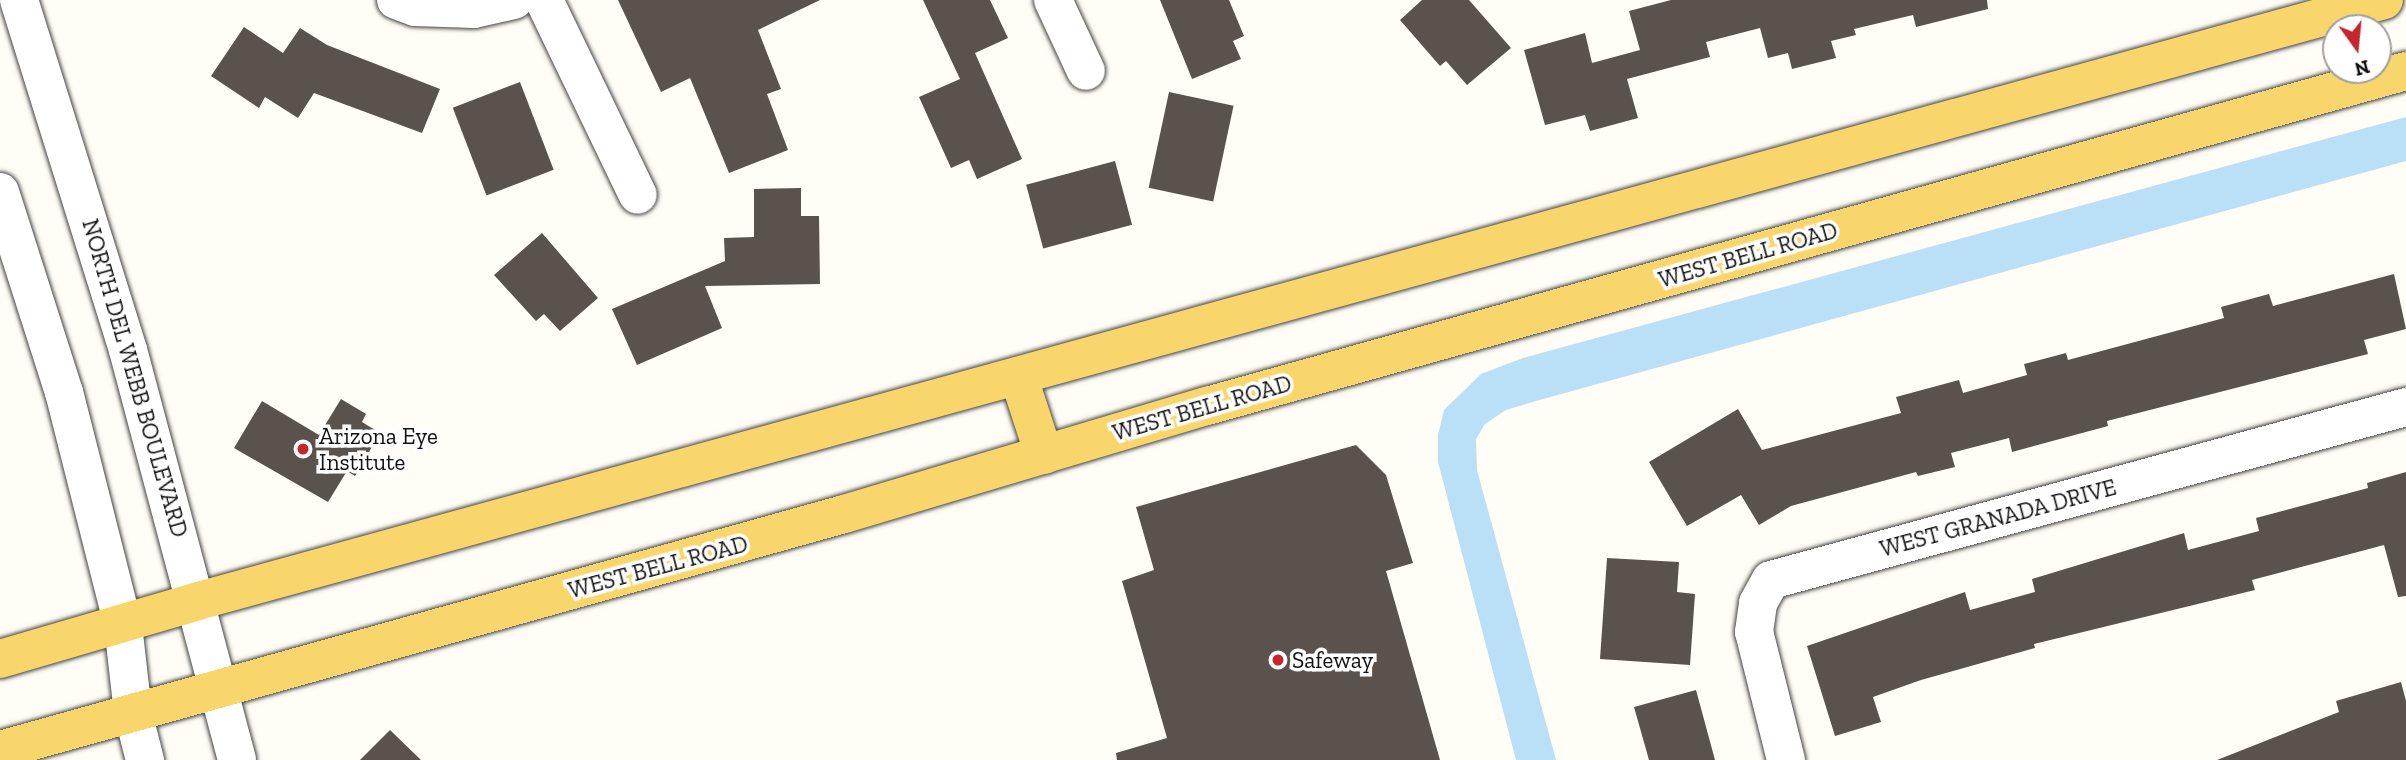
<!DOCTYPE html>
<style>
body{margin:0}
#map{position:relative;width:2406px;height:760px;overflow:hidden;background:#fffdf5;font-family:"Zilla Slab",serif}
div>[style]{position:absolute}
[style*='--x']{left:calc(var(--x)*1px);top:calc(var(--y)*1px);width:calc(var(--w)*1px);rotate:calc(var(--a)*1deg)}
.water>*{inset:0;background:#b9e0f7}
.building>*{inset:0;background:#5a524d;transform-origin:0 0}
.roads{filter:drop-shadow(0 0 2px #444) drop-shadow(0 0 2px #444)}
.minor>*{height:38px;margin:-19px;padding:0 19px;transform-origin:19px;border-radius:19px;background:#fff}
.major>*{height:38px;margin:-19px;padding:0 19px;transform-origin:19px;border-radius:19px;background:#f9d66b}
.dots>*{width:19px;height:19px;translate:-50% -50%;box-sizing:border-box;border:4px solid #fff;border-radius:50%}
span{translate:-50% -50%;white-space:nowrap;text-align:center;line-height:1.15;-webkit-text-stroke:7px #fff;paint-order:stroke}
.street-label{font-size:23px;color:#111}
.poi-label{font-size:23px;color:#111}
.left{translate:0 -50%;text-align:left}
.north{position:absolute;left:2322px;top:14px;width:70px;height:70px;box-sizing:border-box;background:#fff;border:2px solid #a0a0a0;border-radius:50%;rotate:165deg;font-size:19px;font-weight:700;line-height:28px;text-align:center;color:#111}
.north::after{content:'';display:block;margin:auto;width:24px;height:32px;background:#c4262e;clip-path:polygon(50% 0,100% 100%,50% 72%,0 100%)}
</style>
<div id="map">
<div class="water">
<div style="clip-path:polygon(2406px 117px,2406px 161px,1536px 401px,1506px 410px,1485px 424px,1476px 439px,1477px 470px,1556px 760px,1516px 760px,1438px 462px,1438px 435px,1444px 410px,1481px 374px,1523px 358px)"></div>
</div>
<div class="building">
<div style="clip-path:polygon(618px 0,820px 0,758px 30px,781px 89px,767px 94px,788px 150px,729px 173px,690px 78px,661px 92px)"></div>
<div style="clip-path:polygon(923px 0,990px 0,1008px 38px,975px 53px,1022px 159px,977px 179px,969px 160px,951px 168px,919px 97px,960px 79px)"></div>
<div style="clip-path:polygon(1160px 0,1229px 0,1244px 36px,1233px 41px,1241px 59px,1192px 79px)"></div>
<div style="clip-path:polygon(1422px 0,1469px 0,1511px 48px,1467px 85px,1446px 61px,1440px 66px,1400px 20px)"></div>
<div style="clip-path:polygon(1671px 0,1987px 0,1988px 9px,1916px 27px,1913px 15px,1854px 29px,1856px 35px,1831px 41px,1836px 58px,1792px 69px,1788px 53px,1768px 58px,1760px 28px,1706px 42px,1710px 57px,1627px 79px,1638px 118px,1590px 131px,1585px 115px,1545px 125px,1524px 50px,1585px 33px,1592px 63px,1640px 50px,1629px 11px)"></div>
<div style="clip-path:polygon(244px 27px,283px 53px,300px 28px,327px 45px,440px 89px,422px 133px,314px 93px,298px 118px,265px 97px,259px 108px,211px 76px)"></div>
<div style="left:520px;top:82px;width:94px;height:72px;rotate:69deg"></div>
<div style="left:1169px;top:92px;width:66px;height:98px;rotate:12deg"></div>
<div style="left:1115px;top:161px;width:66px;height:92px;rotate:75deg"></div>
<div style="clip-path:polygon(801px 188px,801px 216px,819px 216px,820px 284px,705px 286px,722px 328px,637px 365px,612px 309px,725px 261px,724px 238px,754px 237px,754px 189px)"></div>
<div style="clip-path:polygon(542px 233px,598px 298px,560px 331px,544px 314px,536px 321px,494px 275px)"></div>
<div style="clip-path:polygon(2394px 274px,2406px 329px,2364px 340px,2368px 354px,2107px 421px,2108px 426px,2012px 452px,2009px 438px,1951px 453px,1955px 467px,1918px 476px,1916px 472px,1791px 506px,1759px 525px,1741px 495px,1687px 526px,1649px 462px,1738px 409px,1762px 450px,1901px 413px,1896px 397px,1959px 380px,1963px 393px,2027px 375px,2024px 364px,2066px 353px,2068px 360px,2224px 318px,2221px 307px,2269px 294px,2273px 306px)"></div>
<div style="clip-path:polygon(341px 399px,366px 414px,362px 422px,380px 433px,355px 476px,347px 471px,328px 502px,234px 448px,262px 401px,319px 435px)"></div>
<div style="clip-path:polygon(1356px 445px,1386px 475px,1413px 563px,1386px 571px,1440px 760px,1117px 760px,1116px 753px,1167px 738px,1122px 581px,1154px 570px,1136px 507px)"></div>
<div style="clip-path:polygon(2406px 472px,2406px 596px,2398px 597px,2384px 545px,2252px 580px,2255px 590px,2034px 644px,2035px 648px,1921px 680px,1873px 697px,1881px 722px,1835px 736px,1807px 646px,1965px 592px,1970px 610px,2035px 592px,2032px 579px,2184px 533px,2188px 550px,2259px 531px,2256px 518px,2368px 488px,2367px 483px)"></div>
<div style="clip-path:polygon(1607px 558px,1679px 562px,1677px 592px,1695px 594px,1690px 665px,1600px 659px)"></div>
<div style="clip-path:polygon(2401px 682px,2406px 701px,2406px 760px,2217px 760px,2339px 712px,2336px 701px)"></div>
<div style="clip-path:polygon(1696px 690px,1715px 760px,1649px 760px,1634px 707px)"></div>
<div style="clip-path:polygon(390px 730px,421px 760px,360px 760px)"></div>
</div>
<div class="roads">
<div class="minor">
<div style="--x:19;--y:0;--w:367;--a:72.7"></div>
<div style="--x:128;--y:350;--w:424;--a:75.1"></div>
<div style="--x:396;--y:0;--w:20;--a:20"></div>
<div style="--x:415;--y:7;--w:59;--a:1.9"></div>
<div style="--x:474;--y:9;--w:41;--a:-12.7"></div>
<div style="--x:544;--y:0;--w:216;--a:64.3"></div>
<div style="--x:1053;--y:0;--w:78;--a:65.1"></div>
<div style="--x:0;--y:192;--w:210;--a:72.3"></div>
<div style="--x:64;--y:392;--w:240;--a:75.8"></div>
<div style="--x:123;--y:625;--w:89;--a:83.5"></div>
<div style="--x:133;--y:713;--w:49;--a:75.7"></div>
<div style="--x:1786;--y:760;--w:132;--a:-104"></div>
<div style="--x:1754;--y:632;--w:29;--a:-82"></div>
<div style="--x:1758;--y:603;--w:26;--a:-61"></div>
<div style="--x:1771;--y:580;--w:658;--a:-15.24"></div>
</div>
<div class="major">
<div style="--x:1019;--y:378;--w:81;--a:72"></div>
<div style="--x:0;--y:659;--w:206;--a:-16.3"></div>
<div style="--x:198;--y:601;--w:2267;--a:-15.37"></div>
<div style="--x:0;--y:750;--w:876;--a:-15.62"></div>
<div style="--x:844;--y:514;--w:379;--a:-16.6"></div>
<div style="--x:1207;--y:406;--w:1245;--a:-15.61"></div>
</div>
</div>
<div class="dots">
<div style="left:303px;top:449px;background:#c4262e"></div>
<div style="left:1278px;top:660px;background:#c4262e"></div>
</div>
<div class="street-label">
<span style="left:1748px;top:255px;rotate:-16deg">WEST BELL ROAD</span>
<span style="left:135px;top:378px;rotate:74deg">NORTH DEL WEBB BOULEVARD</span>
<span style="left:1202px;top:408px;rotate:-16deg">WEST BELL ROAD</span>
<span style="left:1998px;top:518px;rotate:-15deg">WEST GRANADA DRIVE</span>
<span style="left:658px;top:567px;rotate:-15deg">WEST BELL ROAD</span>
</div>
<div class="poi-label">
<span class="left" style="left:319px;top:449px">Arizona Eye<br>Institute</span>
<span class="left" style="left:1292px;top:660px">Safeway</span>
</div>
<div class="north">N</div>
</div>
